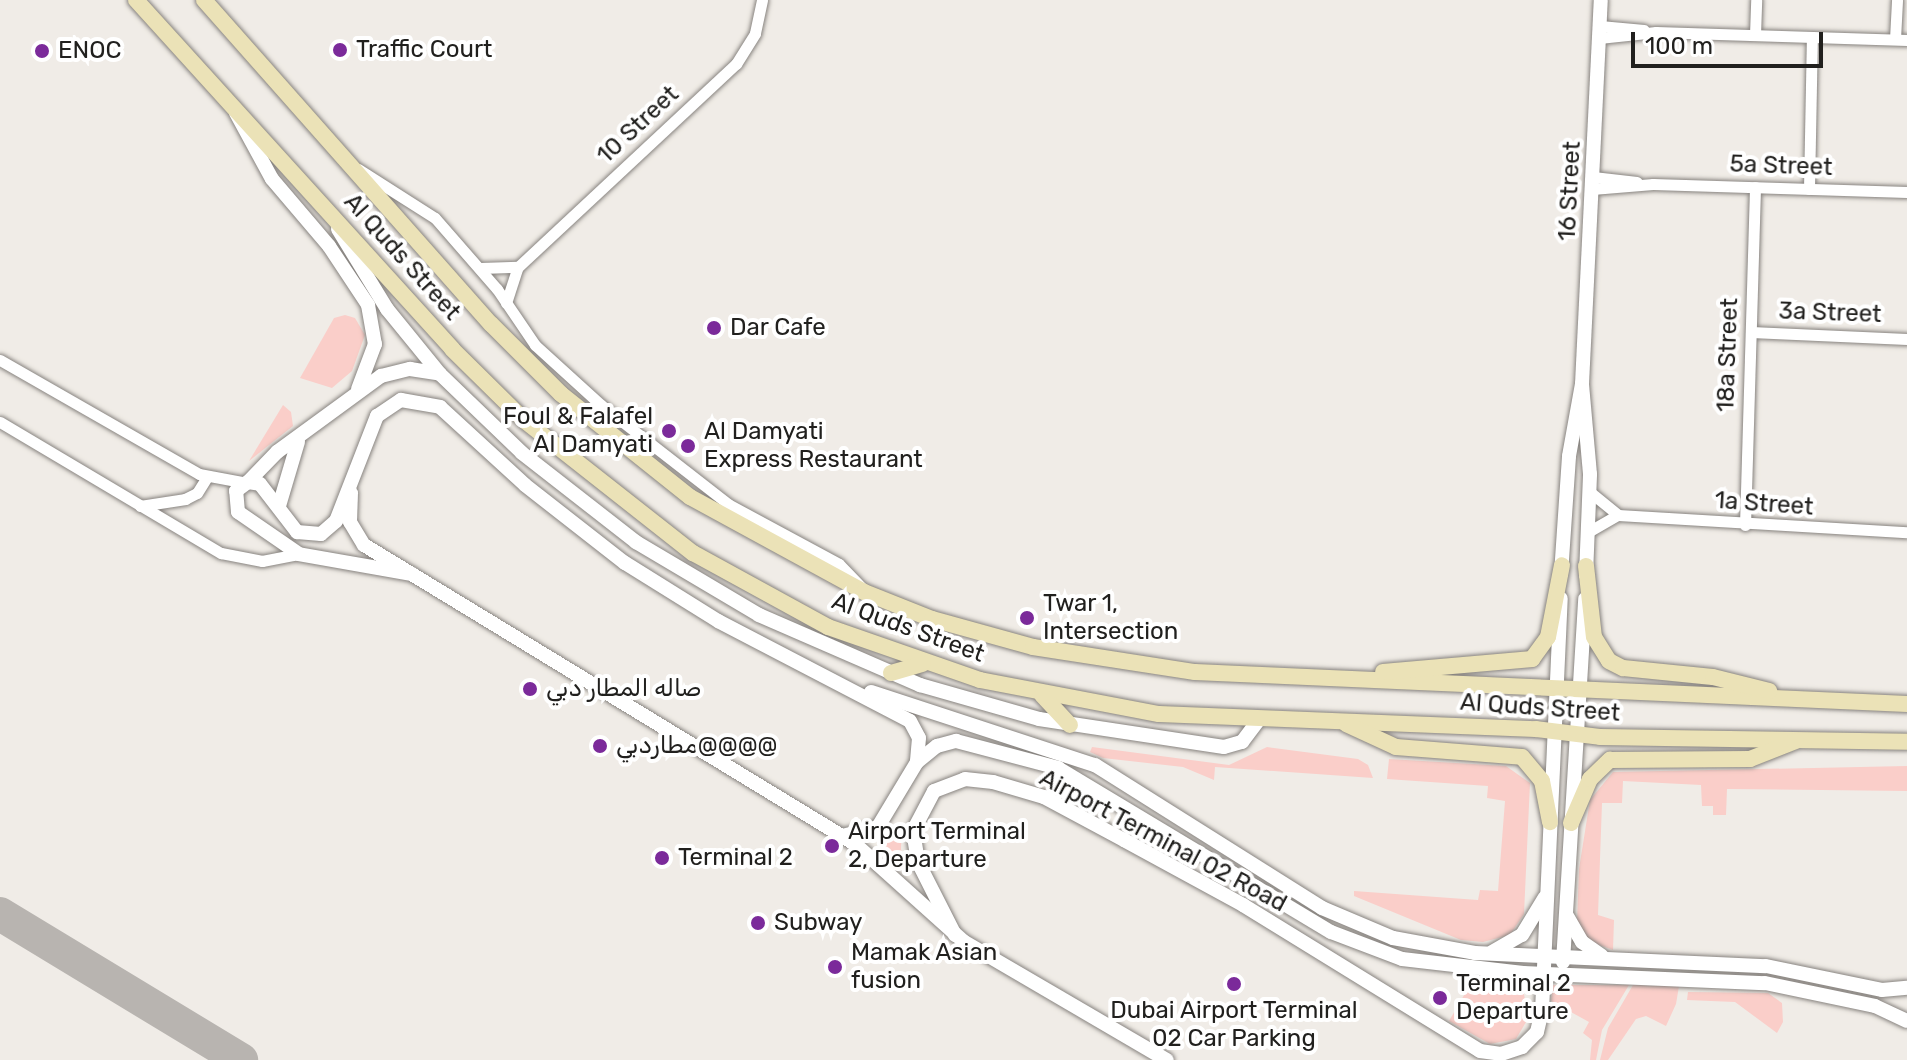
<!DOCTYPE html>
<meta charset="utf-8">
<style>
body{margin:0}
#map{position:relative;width:1907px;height:1060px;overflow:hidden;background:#f0ece7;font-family:Rubik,"Noto Naskh Arabic",sans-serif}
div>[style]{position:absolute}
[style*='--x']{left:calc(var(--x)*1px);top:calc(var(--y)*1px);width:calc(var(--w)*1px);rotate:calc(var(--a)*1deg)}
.green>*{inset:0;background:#facec9}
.taxiway>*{height:34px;margin:-17px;padding:0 17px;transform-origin:17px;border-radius:17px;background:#b8b4b0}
.roads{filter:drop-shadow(0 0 2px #87837f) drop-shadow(0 0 2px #87837f)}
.minor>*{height:11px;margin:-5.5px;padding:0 5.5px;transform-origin:5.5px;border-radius:5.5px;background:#fff}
.tertiary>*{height:14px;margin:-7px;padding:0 7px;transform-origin:7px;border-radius:7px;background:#fff}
.secondary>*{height:16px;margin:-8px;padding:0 8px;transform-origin:8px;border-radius:8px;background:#ebe2b7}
.dots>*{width:22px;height:22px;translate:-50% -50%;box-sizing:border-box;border:4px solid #fff;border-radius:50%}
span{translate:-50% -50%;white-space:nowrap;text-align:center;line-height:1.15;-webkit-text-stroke:8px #fff;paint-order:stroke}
.poi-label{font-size:24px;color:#21201e}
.left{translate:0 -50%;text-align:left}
.right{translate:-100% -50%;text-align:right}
.street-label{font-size:24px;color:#21201e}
.scale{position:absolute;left:1631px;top:32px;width:192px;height:36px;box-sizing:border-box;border:4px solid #21201e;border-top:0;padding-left:10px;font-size:24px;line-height:28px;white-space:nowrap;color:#21201e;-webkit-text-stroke:6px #fff;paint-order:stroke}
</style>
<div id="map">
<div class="green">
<div style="clip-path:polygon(345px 315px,355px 318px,365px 335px,352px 371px,332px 388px,300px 378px,334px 318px)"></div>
<div style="clip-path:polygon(283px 405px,291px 412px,293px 426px,249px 461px)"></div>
<div style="clip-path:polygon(1092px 747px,1229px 765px,1267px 747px,1358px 759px,1368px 765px,1373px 778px,1215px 767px,1214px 780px,1183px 767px,1103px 758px,1090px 752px)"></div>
<div style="clip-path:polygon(1389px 759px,1506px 766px,1530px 783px,1524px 914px,1510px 935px,1483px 942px,1461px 940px,1354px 896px,1354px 891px,1478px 900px,1480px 890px,1498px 891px,1505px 801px,1487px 798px,1488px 786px,1387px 779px)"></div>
<div style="clip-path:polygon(1907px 766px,1907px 791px,1727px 789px,1726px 815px,1713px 815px,1713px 806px,1702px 806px,1701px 785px,1623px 781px,1622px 803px,1602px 803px,1598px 915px,1614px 920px,1613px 950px,1588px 941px,1577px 922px,1579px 869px,1590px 800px,1613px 772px)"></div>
<div style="clip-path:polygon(902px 822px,901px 849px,906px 871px,879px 844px)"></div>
<div style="clip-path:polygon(1471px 983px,1512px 984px,1523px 990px,1529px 1017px,1516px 1039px,1490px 1044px,1449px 1021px)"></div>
<div style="clip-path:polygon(1553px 985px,1629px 985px,1602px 1030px,1596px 1060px,1590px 1060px,1592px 1040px,1583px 1033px,1589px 1022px,1551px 1001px)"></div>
<div style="clip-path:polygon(1633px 985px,1679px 986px,1676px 1004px,1666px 1026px,1646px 1016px,1636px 1019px,1608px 1060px,1600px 1060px,1608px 1028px)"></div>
<div style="clip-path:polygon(1688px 992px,1768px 993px,1782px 1003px,1783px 1022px,1777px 1033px,1735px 1002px,1687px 1000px)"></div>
</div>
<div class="taxiway">
<div style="--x:0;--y:914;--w:282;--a:31.2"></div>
</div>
<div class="roads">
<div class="minor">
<div style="--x:1600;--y:26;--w:44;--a:5.2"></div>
<div style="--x:1755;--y:35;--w:35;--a:-88"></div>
<div style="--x:1599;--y:38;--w:57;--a:-6"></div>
<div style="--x:1656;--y:32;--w:251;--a:1.8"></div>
<div style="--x:1895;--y:39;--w:39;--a:-87"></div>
<div style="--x:358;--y:169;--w:91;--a:32.5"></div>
<div style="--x:435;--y:218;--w:94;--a:48.9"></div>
<div style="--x:497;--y:289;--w:68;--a:55.8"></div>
<div style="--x:535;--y:345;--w:89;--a:42.3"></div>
<div style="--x:601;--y:405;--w:161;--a:37.9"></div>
<div style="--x:728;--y:504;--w:126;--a:28.4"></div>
<div style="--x:839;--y:564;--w:33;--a:46"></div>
<div style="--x:1593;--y:177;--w:44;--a:6.5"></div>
<div style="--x:1592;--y:189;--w:61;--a:-4.7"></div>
<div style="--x:1653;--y:184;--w:254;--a:1.8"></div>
<div style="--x:1809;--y:189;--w:152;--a:-88.9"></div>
<div style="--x:480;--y:268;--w:38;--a:-2"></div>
<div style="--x:506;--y:303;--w:38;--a:-72"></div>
<div style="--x:518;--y:267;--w:298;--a:-43"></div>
<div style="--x:736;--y:64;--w:36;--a:-58"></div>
<div style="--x:755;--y:33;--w:34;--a:-78"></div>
<div style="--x:1751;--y:332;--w:156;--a:2.6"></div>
<div style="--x:0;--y:360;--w:229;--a:29.8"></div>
<div style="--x:199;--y:474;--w:49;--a:10.6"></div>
<div style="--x:0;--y:422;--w:257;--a:30.7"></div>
<div style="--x:221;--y:553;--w:42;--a:11"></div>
<div style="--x:262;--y:561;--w:38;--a:-11"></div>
<div style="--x:1590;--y:492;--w:36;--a:39"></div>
<div style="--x:1618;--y:515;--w:289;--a:3.4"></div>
<div style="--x:140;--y:506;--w:46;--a:-8.8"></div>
<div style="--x:185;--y:499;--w:13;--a:-27"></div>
<div style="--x:197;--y:493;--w:19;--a:-58"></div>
<div style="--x:1745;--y:525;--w:338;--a:-88.3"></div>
<div style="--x:1588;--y:532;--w:34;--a:-30"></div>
</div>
<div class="tertiary">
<div style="--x:236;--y:113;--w:75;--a:61.4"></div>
<div style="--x:272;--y:179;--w:88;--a:49.6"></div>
<div style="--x:329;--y:246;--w:71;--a:56.5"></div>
<div style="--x:368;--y:305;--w:40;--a:80"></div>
<div style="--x:375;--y:344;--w:48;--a:110.7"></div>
<div style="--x:338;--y:229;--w:94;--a:58.5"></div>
<div style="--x:387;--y:309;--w:84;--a:50.8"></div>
<div style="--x:440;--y:374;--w:114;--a:43.9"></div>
<div style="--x:522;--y:453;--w:145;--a:38"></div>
<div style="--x:636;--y:542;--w:143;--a:30.7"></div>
<div style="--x:759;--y:615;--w:176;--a:23.5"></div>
<div style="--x:920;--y:685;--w:124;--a:15.9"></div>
<div style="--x:1039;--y:719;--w:187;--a:8.6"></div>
<div style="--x:1224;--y:747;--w:19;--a:-16"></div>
<div style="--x:1242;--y:742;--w:26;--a:-53"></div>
<div style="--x:248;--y:482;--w:42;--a:-46"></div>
<div style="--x:277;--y:452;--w:129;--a:-36.2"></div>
<div style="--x:381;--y:376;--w:30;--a:-14"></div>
<div style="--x:410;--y:369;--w:30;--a:9"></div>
<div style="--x:351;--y:493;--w:29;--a:92"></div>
<div style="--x:350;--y:522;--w:27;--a:59"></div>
<div style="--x:364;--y:545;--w:575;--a:31.34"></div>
<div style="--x:855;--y:844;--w:145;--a:41.9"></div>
<div style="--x:963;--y:941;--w:236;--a:30.3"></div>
<div style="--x:279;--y:506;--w:67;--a:-73.5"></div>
<div style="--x:412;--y:574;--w:115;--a:-170"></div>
<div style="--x:299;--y:554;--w:74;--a:-145.5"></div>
<div style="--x:238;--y:512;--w:21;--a:-95"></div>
<div style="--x:236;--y:491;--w:15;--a:-37"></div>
<div style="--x:248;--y:482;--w:12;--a:9"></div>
<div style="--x:260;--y:484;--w:61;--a:52.4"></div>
<div style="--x:297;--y:532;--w:24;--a:5"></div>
<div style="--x:321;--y:534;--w:20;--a:-41"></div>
<div style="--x:336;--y:521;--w:113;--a:-68.7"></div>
<div style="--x:377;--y:416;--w:29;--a:-34"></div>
<div style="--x:401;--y:400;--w:40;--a:10"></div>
<div style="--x:440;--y:407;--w:115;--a:42.5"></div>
<div style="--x:525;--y:485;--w:127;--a:38"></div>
<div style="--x:625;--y:563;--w:110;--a:31.9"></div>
<div style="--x:718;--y:621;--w:216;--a:27.5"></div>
<div style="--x:910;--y:721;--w:19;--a:62"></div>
<div style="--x:919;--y:738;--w:24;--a:95"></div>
<div style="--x:917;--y:762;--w:76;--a:121"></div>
<div style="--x:878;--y:827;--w:36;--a:166"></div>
<div style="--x:1561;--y:574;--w:118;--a:-86.1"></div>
<div style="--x:1569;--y:456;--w:73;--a:-79.8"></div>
<div style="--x:1586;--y:575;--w:101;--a:-87.7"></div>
<div style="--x:1590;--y:474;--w:90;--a:-95.1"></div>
<div style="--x:1582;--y:384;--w:384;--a:-87.2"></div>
<div style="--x:871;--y:692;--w:236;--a:18.1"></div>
<div style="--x:1095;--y:765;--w:268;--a:32.2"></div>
<div style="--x:1322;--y:908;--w:77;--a:22.9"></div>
<div style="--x:1393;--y:938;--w:83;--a:10.4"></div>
<div style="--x:1475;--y:953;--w:291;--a:2.6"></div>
<div style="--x:1766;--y:966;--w:118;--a:11.7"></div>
<div style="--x:1882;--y:990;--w:25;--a:-5"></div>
<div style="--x:917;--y:762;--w:26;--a:-39"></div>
<div style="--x:937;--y:746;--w:20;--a:-15"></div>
<div style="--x:956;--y:741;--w:106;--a:14.8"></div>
<div style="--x:1058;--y:768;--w:318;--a:31"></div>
<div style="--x:1331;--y:932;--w:76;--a:20.8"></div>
<div style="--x:1402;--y:959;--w:122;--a:6.6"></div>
<div style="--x:1523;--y:973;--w:242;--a:2.4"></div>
<div style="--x:1765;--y:983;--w:112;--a:11.8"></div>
<div style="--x:1875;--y:1006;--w:35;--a:25"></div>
<div style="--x:1567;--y:916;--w:30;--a:60"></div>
<div style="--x:1582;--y:942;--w:24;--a:35"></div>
<div style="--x:955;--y:935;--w:82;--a:-116.9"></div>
<div style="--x:918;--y:862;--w:31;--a:-99"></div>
<div style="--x:913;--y:831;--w:45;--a:-62.3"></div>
<div style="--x:934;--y:791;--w:33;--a:-21"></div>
<div style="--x:965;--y:779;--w:28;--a:6"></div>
<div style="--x:993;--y:782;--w:53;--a:16.4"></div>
<div style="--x:1044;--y:797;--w:91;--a:28.3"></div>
<div style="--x:1124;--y:840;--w:136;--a:28.6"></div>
<div style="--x:1243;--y:905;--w:278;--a:31.6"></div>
<div style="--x:1480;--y:1051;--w:21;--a:8"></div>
<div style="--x:1501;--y:1054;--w:22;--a:-18"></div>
<div style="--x:1522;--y:1047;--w:21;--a:-45"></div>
<div style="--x:1537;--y:1032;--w:22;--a:-77"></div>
<div style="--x:1542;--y:1011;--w:413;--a:-87.4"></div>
<div style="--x:1492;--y:952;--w:34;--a:-30"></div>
<div style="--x:1522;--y:935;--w:44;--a:-58.8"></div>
<div style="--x:1563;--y:962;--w:364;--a:-86.5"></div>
</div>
<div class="secondary">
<div style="--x:136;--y:0;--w:471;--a:47.8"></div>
<div style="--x:452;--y:349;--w:103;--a:44.6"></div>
<div style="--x:525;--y:421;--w:214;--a:38.2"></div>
<div style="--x:693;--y:553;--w:154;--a:28.7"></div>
<div style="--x:828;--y:627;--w:161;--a:19.2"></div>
<div style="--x:980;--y:680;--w:182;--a:10.8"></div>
<div style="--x:1159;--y:714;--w:377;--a:2.3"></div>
<div style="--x:1536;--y:729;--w:64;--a:7.1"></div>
<div style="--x:1600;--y:737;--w:307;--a:0.9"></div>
<div style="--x:204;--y:0;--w:433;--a:48.5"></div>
<div style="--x:491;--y:324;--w:99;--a:45"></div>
<div style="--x:561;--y:394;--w:165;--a:38.6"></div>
<div style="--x:690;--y:497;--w:198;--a:28.6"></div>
<div style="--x:864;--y:592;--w:73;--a:21.7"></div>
<div style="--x:932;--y:619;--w:105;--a:15.5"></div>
<div style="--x:1033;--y:647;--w:164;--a:8.8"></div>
<div style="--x:1195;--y:672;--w:713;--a:2.57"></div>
<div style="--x:1586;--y:566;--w:71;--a:83.6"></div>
<div style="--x:1594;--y:637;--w:28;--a:58"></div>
<div style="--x:1609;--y:661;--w:16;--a:27"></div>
<div style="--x:1623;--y:668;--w:90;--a:5.7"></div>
<div style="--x:1713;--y:677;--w:58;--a:14"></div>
<div style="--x:1383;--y:672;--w:150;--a:-5"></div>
<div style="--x:1532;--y:659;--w:27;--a:-54"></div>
<div style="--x:1548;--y:637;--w:73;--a:-79"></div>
<div style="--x:891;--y:673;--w:33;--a:-16"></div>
<div style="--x:1042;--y:695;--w:41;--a:47"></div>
<div style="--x:1346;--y:724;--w:55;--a:24.7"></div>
<div style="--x:1396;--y:747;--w:126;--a:4.5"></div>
<div style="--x:1522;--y:757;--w:31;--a:50"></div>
<div style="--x:1542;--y:781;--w:42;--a:79"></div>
<div style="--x:1571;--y:823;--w:48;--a:-66.6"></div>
<div style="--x:1590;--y:779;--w:28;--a:-44"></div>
<div style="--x:1610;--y:760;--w:140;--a:-0.4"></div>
<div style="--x:1750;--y:759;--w:49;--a:-21.4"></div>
</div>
</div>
<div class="dots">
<div style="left:340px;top:50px;background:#7b2a9a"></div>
<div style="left:42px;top:51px;background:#7b2a9a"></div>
<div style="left:714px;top:328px;background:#7b2a9a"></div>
<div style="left:669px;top:431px;background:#7b2a9a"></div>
<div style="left:688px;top:446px;background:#7b2a9a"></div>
<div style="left:1027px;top:618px;background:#7b2a9a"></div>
<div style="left:530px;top:689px;background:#7b2a9a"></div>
<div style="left:600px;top:746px;background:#7b2a9a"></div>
<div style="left:832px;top:846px;background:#7b2a9a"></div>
<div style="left:662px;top:858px;background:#7b2a9a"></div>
<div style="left:758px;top:923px;background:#7b2a9a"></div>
<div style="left:835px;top:967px;background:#7b2a9a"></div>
<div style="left:1234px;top:984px;background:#7b2a9a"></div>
<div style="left:1440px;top:998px;background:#7b2a9a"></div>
</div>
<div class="poi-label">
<span class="left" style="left:356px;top:50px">Traffic Court</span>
<span class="left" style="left:58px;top:51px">ENOC</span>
<span class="left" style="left:730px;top:328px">Dar Cafe</span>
<span class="right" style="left:653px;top:431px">Foul &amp; Falafel<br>Al Damyati</span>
<span class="left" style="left:704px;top:446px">Al Damyati<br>Express Restaurant</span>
<span class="left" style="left:1043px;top:618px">Twar 1,<br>Intersection</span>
<span class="left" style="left:546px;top:689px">صاله المطار دبي</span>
<span class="left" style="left:616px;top:746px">مطاردبي@@@@</span>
<span class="left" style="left:848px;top:846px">Airport Terminal<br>2, Departure</span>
<span class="left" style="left:678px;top:858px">Terminal 2</span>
<span class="left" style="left:774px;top:923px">Subway</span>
<span class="left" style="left:851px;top:967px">Mamak Asian<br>fusion</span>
<span class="left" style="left:1456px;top:998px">Terminal 2<br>Departure</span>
<span style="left:1234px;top:1025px">Dubai Airport Terminal<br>02 Car Parking</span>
</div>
<div class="street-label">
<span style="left:638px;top:125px;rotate:-43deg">10 Street</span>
<span style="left:1781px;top:166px;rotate:2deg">5a Street</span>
<span style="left:1570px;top:191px;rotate:-87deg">16 Street</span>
<span style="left:402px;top:257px;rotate:48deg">Al Quds Street</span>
<span style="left:1830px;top:313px;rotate:2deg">3a Street</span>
<span style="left:1728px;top:355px;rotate:-88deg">18a Street</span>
<span style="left:1764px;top:504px;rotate:4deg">1a Street</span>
<span style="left:908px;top:628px;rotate:20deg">Al Quds Street</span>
<span style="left:1540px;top:708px;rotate:4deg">Al Quds Street</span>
<span style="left:1163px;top:841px;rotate:28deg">Airport Terminal 02 Road</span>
</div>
<div class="scale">100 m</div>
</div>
